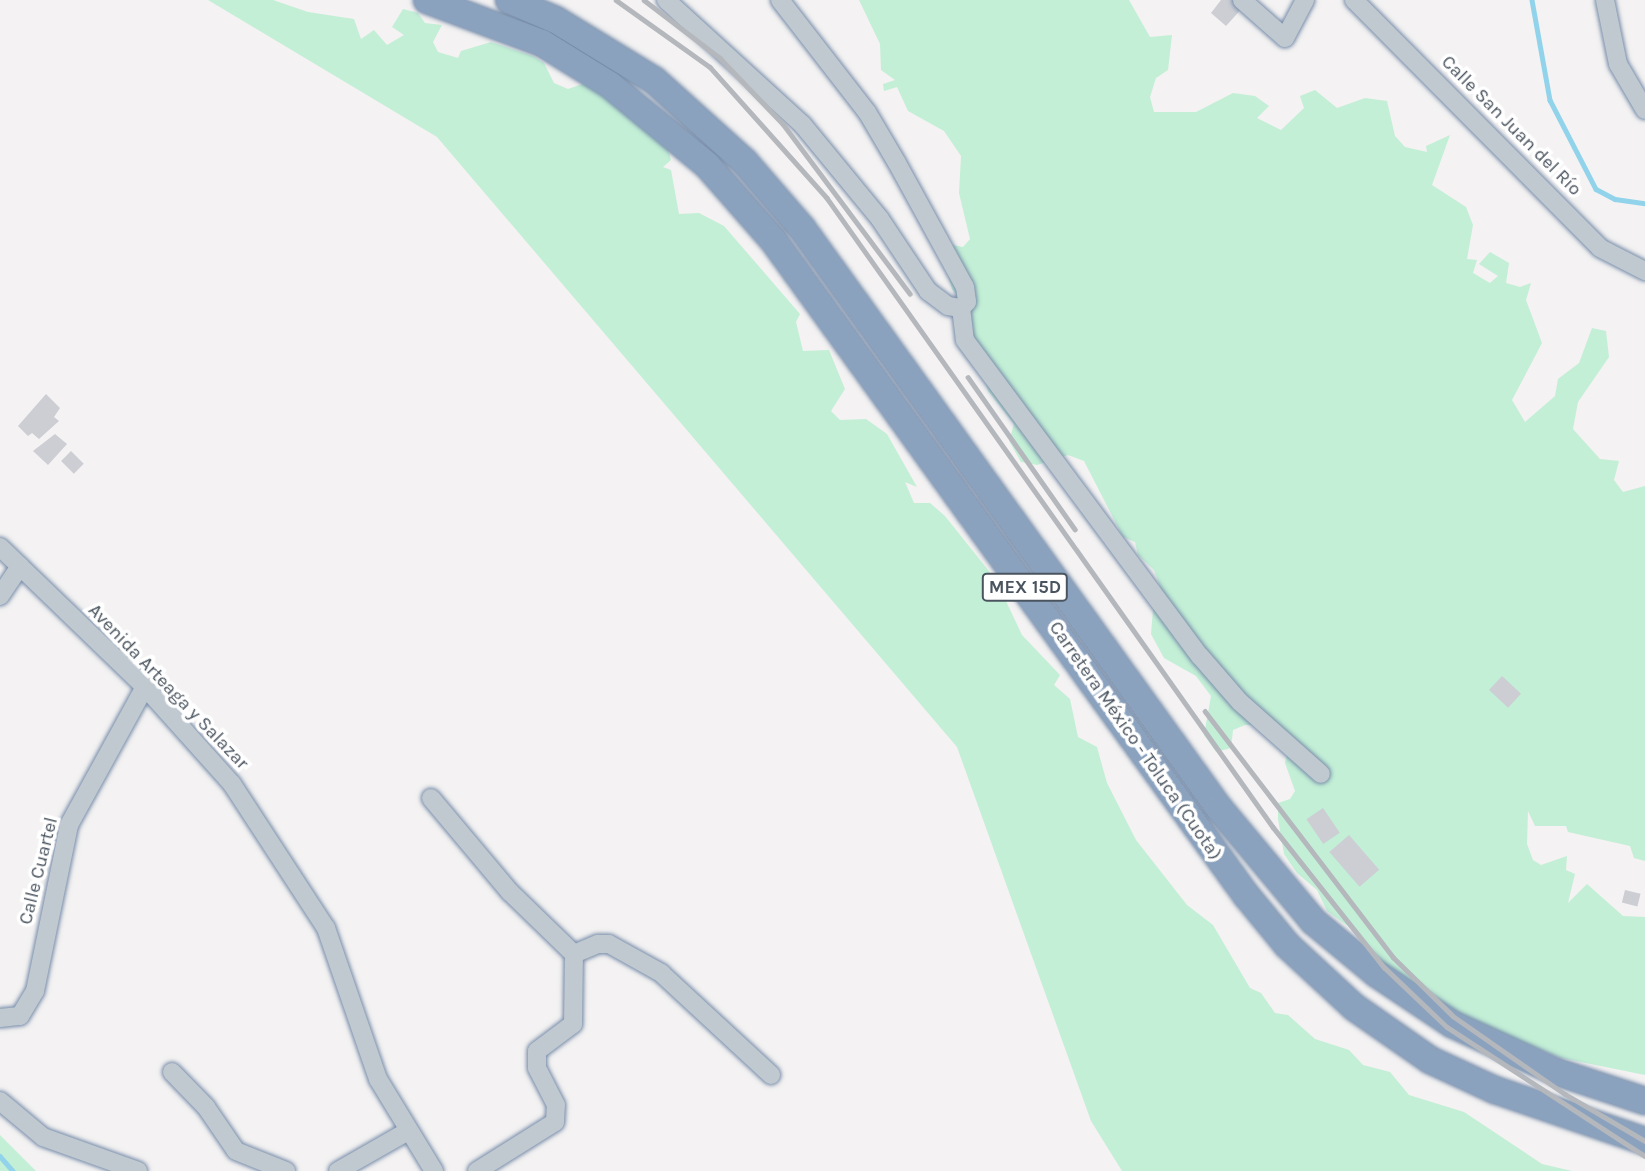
<!DOCTYPE html>
<meta charset="utf-8">
<style>
body{margin:0}
#map{position:relative;width:1645px;height:1171px;overflow:hidden;background:#f4f2f2;font-family:Karla,sans-serif}
div>[style]{position:absolute}
[style*='--x']{left:calc(var(--x)*1px);top:calc(var(--y)*1px);width:calc(var(--w)*1px);rotate:calc(var(--a)*1deg)}
.green>*{inset:0;background:#c3efd6}
.stream>*{height:4.5px;margin:-2.25px;padding:0 2.25px;transform-origin:2.25px;border-radius:2.25px;background:#91d3ea}
.building>*{inset:0;background:#ccced4;transform-origin:0 0}
.roads{filter:drop-shadow(0 0 2px #778daa) drop-shadow(0 0 2px #778daa)}
.minor>*{height:18px;margin:-9px;padding:0 9px;transform-origin:9px;border-radius:9px;background:#c0c8d0}
.highway>*{height:26px;margin:-13px;padding:0 13px;transform-origin:13px;border-radius:13px;background:#8ba2be}
.rail>*{height:4.5px;margin:-2.25px;padding:0 2.25px;transform-origin:2.25px;border-radius:2.25px;background:#b4b7bc}
span{translate:-50% -50%;white-space:nowrap;text-align:center;line-height:1.15;-webkit-text-stroke:7px #fff;paint-order:stroke}
.shield-label span{padding:2px 5px;background:#fff;border:2px solid;border-radius:5px;-webkit-text-stroke-width:0}
.shield-label{font-size:18px;color:#4a545f;font-weight:700}
.street-label{font-size:19px;color:#4a545f}
</style>
<div id="map">
<div class="green">
<div style="clip-path:polygon(208px 0,273px 0,308px 12px,354px 19px,361px 39px,374px 30px,387px 45px,404px 35px,392px 27px,403px 9px,418px 13px,425px 23px,442px 25px,433px 42px,438px 52px,458px 58px,461px 51px,491px 42px,533px 56px,544px 63px,554px 83px,568px 89px,588px 82px,668px 149px,671px 160px,663px 167px,671px 170px,679px 214px,699px 213px,724px 226px,800px 314px,796px 322px,803px 351px,829px 350px,845px 389px,831px 411px,840px 420px,866px 419px,887px 434px,917px 487px,905px 482px,914px 503px,930px 503px,945px 516px,996px 580px,1022px 635px,1060px 675px,1054px 685px,1070px 699px,1078px 737px,1097px 747px,1107px 783px,1136px 840px,1187px 905px,1213px 925px,1250px 988px,1261px 993px,1275px 1013px,1288px 1015px,1315px 1039px,1349px 1050px,1363px 1065px,1390px 1072px,1409px 1095px,1464px 1112px,1542px 1164px,1572px 1171px,1122px 1171px,1091px 1121px,957px 747px,437px 137px)"></div>
<div style="clip-path:polygon(859px 0,1129px 0,1150px 37px,1172px 35px,1168px 70px,1156px 78px,1150px 97px,1154px 112px,1196px 112px,1233px 93px,1255px 96px,1269px 106px,1257px 118px,1281px 130px,1304px 108px,1300px 96px,1315px 90px,1337px 108px,1365px 98px,1387px 101px,1395px 136px,1405px 147px,1427px 152px,1426px 146px,1450px 135px,1432px 185px,1466px 207px,1473px 225px,1467px 259px,1477px 260px,1473px 273px,1490px 283px,1498px 276px,1479px 264px,1490px 252px,1509px 263px,1506px 283px,1520px 287px,1531px 283px,1526px 300px,1542px 343px,1512px 400px,1525px 422px,1555px 396px,1558px 379px,1579px 363px,1592px 328px,1606px 331px,1609px 357px,1578px 402px,1573px 429px,1600px 459px,1619px 461px,1614px 480px,1623px 492px,1645px 486px,1645px 861px,1634px 858px,1630px 846px,1568px 832px,1566px 826px,1535px 826px,1528px 811px,1527px 844px,1533px 860px,1541px 865px,1567px 856px,1566px 870px,1575px 874px,1568px 903px,1587px 884px,1623px 916px,1645px 917px,1645px 1075px,1561px 1058px,1461px 1017px,1373px 956px,1360px 935px,1327px 911px,1317px 890px,1297px 873px,1284px 854px,1278px 819px,1278px 803px,1290px 799px,1295px 791px,1285px 763px,1288px 749px,1258px 725px,1245px 725px,1233px 730px,1231px 748px,1216px 752px,1204px 735px,1211px 696px,1196px 676px,1164px 658px,1151px 634px,1153px 609px,1165px 600px,1154px 570px,1138px 555px,1135px 542px,1123px 537px,1084px 461px,1068px 455px,1037px 465px,1021px 462px,1009px 441px,1014px 424px,988px 391px,965px 306px,952px 289px,944px 262px,953px 245px,963px 247px,970px 239px,959px 193px,961px 156px,944px 131px,908px 111px,897px 87px,884px 91px,883px 84px,895px 80px,881px 70px,880px 44px)"></div>
<div style="clip-path:polygon(0 1135px,36px 1171px,0 1171px)"></div>
</div>
<div class="stream">
<div style="--x:1532;--y:0;--w:102;--a:79.8"></div>
<div style="--x:1550;--y:100;--w:100;--a:62.7"></div>
<div style="--x:1596;--y:189;--w:21;--a:28"></div>
<div style="--x:1615;--y:199;--w:30;--a:8"></div>
<div style="--x:0;--y:1156;--w:20;--a:49"></div>
</div>
<div class="building">
<div style="clip-path:polygon(1221px 0,1240px 0,1245px 5px,1226px 26px,1211px 13px)"></div>
<div style="clip-path:polygon(46px 394px,60px 408px,54px 417px,59px 421px,39px 439px,32px 433px,28px 436px,18px 426px)"></div>
<div style="clip-path:polygon(55px 434px,67px 444px,48px 465px,33px 451px)"></div>
<div style="left:71px;top:451px;width:18px;height:14px;rotate:45deg"></div>
<div style="left:1502px;top:676px;width:26px;height:19px;rotate:43deg"></div>
<div style="left:1323px;top:808px;width:30px;height:20px;rotate:56deg"></div>
<div style="left:1349px;top:835px;width:46px;height:26px;rotate:49deg"></div>
<div style="left:1625px;top:890px;width:16px;height:13px;rotate:14deg"></div>
</div>
<div class="roads">
<div class="minor">
<div style="--x:666;--y:0;--w:184;--a:42.4"></div>
<div style="--x:802;--y:124;--w:123;--a:50.6"></div>
<div style="--x:880;--y:219;--w:87;--a:56.3"></div>
<div style="--x:928;--y:291;--w:25;--a:37"></div>
<div style="--x:948;--y:306;--w:13;--a:9"></div>
<div style="--x:780;--y:0;--w:142;--a:52.2"></div>
<div style="--x:867;--y:112;--w:59;--a:59.5"></div>
<div style="--x:897;--y:163;--w:141;--a:61.3"></div>
<div style="--x:965;--y:287;--w:15;--a:82"></div>
<div style="--x:967;--y:302;--w:8;--a:135"></div>
<div style="--x:961;--y:308;--w:32;--a:83"></div>
<div style="--x:965;--y:340;--w:394;--a:53.4"></div>
<div style="--x:1200;--y:656;--w:61;--a:49"></div>
<div style="--x:1240;--y:702;--w:108;--a:41.6"></div>
<div style="--x:1242;--y:0;--w:57;--a:41.5"></div>
<div style="--x:1285;--y:38;--w:43;--a:-62.2"></div>
<div style="--x:1354;--y:0;--w:349;--a:45.2"></div>
<div style="--x:1600;--y:248;--w:51;--a:27.1"></div>
<div style="--x:1605;--y:0;--w:65;--a:78.5"></div>
<div style="--x:1618;--y:64;--w:53;--a:59.6"></div>
<div style="--x:0;--y:547;--w:202;--a:44"></div>
<div style="--x:145;--y:687;--w:130;--a:48.1"></div>
<div style="--x:232;--y:784;--w:172;--a:56.9"></div>
<div style="--x:326;--y:928;--w:160;--a:71"></div>
<div style="--x:378;--y:1079;--w:108;--a:58.7"></div>
<div style="--x:0;--y:596;--w:36;--a:-56"></div>
<div style="--x:431;--y:798;--w:123;--a:50"></div>
<div style="--x:510;--y:892;--w:89;--a:44.1"></div>
<div style="--x:0;--y:1018;--w:20;--a:-6"></div>
<div style="--x:20;--y:1016;--w:29;--a:-59"></div>
<div style="--x:35;--y:991;--w:169;--a:-78.4"></div>
<div style="--x:69;--y:825;--w:158;--a:-61.2"></div>
<div style="--x:172;--y:1072;--w:49;--a:45.8"></div>
<div style="--x:206;--y:1107;--w:53;--a:55.7"></div>
<div style="--x:236;--y:1151;--w:54;--a:21.8"></div>
<div style="--x:0;--y:1101;--w:56;--a:39.9"></div>
<div style="--x:43;--y:1137;--w:101;--a:19.7"></div>
<div style="--x:338;--y:1171;--w:81;--a:-29.7"></div>
<div style="--x:477;--y:1171;--w:92;--a:-32.1"></div>
<div style="--x:555;--y:1122;--w:17;--a:-87"></div>
<div style="--x:556;--y:1105;--w:42;--a:-117.2"></div>
<div style="--x:537;--y:1068;--w:17;--a:-90"></div>
<div style="--x:537;--y:1051;--w:45;--a:-36.9"></div>
<div style="--x:573;--y:1024;--w:70;--a:-89.2"></div>
<div style="--x:574;--y:954;--w:26;--a:-23"></div>
<div style="--x:598;--y:944;--w:11;--a:0"></div>
<div style="--x:609;--y:944;--w:60;--a:29.1"></div>
<div style="--x:661;--y:973;--w:150;--a:42.8"></div>
</div>
<div class="highway">
<div style="--x:427;--y:0;--w:123;--a:20.5"></div>
<div style="--x:542;--y:43;--w:80;--a:31.7"></div>
<div style="--x:610;--y:85;--w:126;--a:39.5"></div>
<div style="--x:707;--y:165;--w:100;--a:48.7"></div>
<div style="--x:773;--y:240;--w:808;--a:54.17"></div>
<div style="--x:1246;--y:895;--w:65;--a:50.6"></div>
<div style="--x:1287;--y:945;--w:91;--a:42.8"></div>
<div style="--x:1354;--y:1007;--w:93;--a:34.9"></div>
<div style="--x:1430;--y:1060;--w:72;--a:24.8"></div>
<div style="--x:1495;--y:1090;--w:158;--a:18.8"></div>
<div style="--x:509;--y:0;--w:51;--a:23.1"></div>
<div style="--x:556;--y:20;--w:115;--a:31.5"></div>
<div style="--x:654;--y:80;--w:122;--a:42"></div>
<div style="--x:745;--y:162;--w:87;--a:49.2"></div>
<div style="--x:802;--y:228;--w:714;--a:54.29"></div>
<div style="--x:1219;--y:808;--w:147;--a:50.2"></div>
<div style="--x:1313;--y:921;--w:83;--a:39.6"></div>
<div style="--x:1377;--y:974;--w:90;--a:33.7"></div>
<div style="--x:1452;--y:1024;--w:115;--a:24.6"></div>
<div style="--x:1557;--y:1072;--w:93;--a:18.2"></div>
</div>
</div>
<div class="rail">
<div style="--x:616;--y:0;--w:115;--a:35.5"></div>
<div style="--x:710;--y:67;--w:176;--a:48.2"></div>
<div style="--x:827;--y:198;--w:771;--a:54.66"></div>
<div style="--x:1273;--y:827;--w:179;--a:51.6"></div>
<div style="--x:1384;--y:967;--w:87;--a:43.6"></div>
<div style="--x:1447;--y:1027;--w:236;--a:33.1"></div>
<div style="--x:644;--y:0;--w:96;--a:37.3"></div>
<div style="--x:720;--y:58;--w:91;--a:46.3"></div>
<div style="--x:783;--y:124;--w:212;--a:53.2"></div>
<div style="--x:968;--y:377;--w:186;--a:54.9"></div>
<div style="--x:1205;--y:711;--w:310;--a:52.6"></div>
<div style="--x:1393;--y:957;--w:84;--a:44.5"></div>
<div style="--x:1453;--y:1016;--w:136;--a:34.9"></div>
<div style="--x:1565;--y:1094;--w:93;--a:30.4"></div>
</div>
<div class="shield-label">
<span style="left:1025px;top:587px">MEX 15D</span>
</div>
<div class="street-label">
<span style="left:1511px;top:126px;rotate:45deg">Calle San Juan del Río</span>
<span style="left:168px;top:687px;rotate:46deg">Avenida Arteaga y Salazar</span>
<span style="left:1135px;top:741px;rotate:55deg">Carretera México - Toluca (Cuota)</span>
<span style="left:39px;top:871px;rotate:-76deg">Calle Cuartel</span>
</div>
</div>
